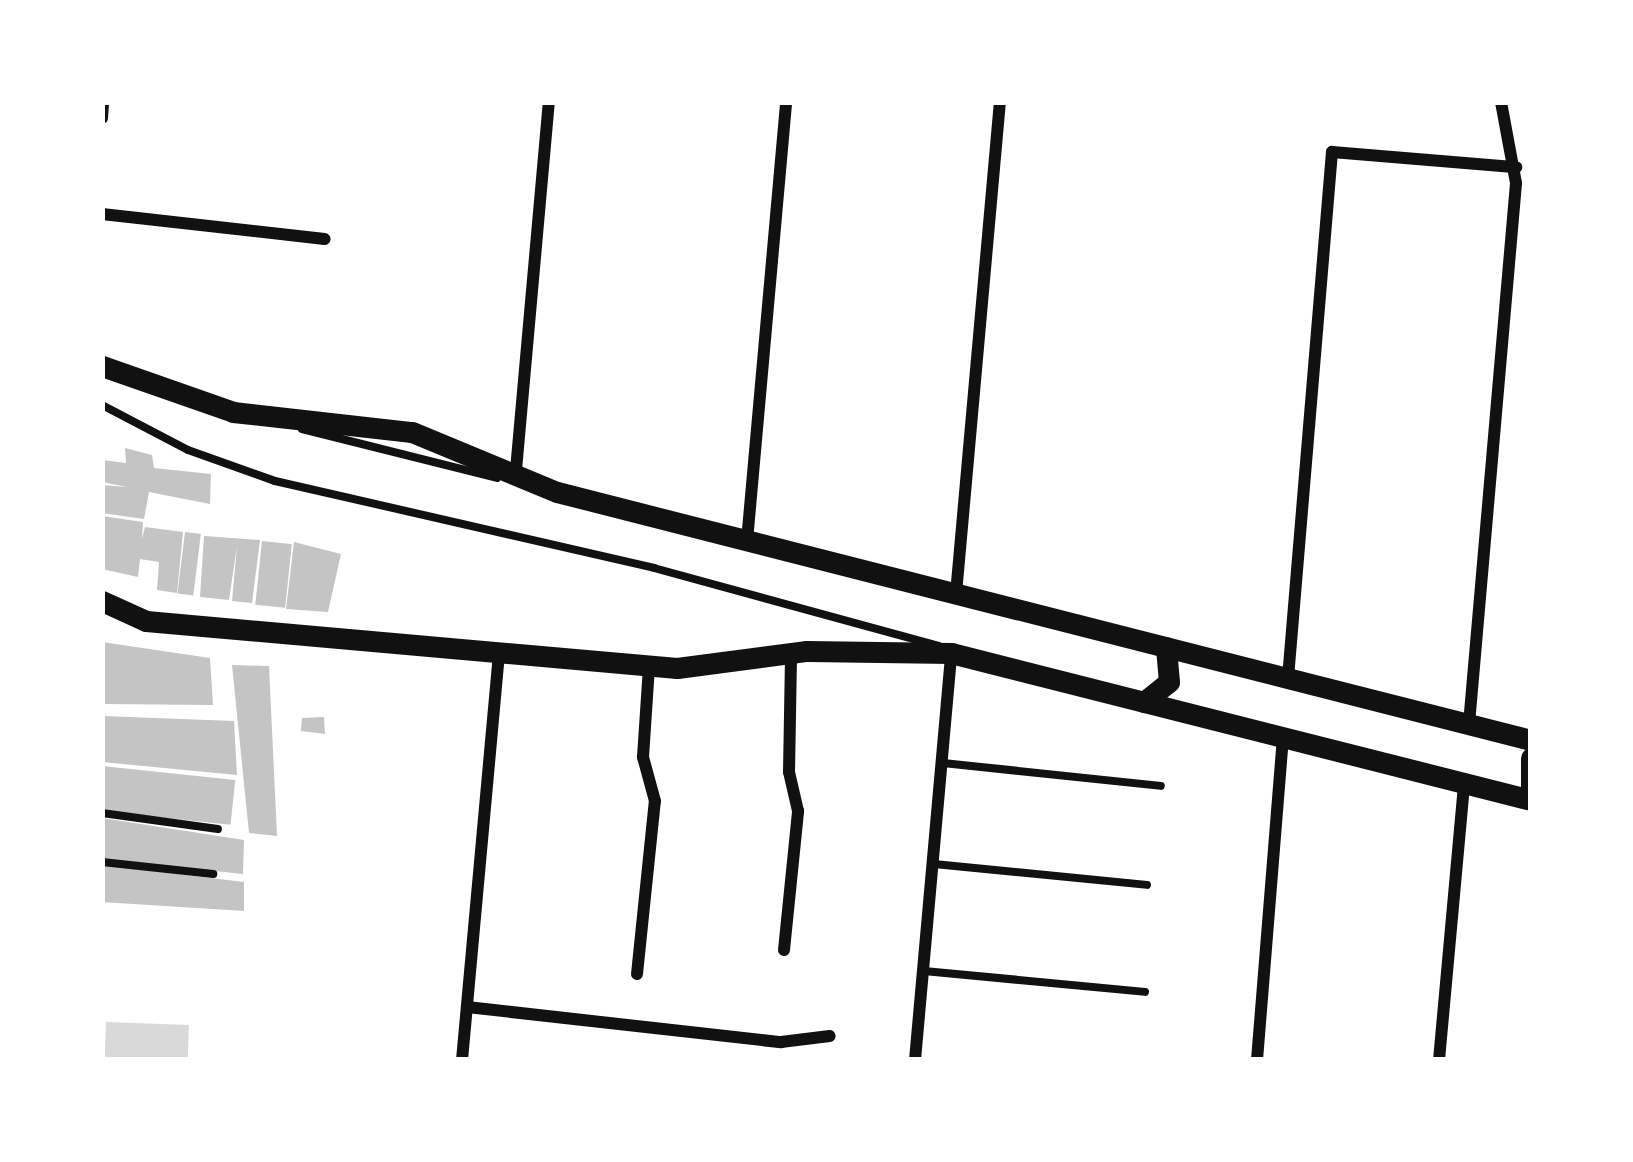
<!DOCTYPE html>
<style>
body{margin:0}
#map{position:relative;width:1633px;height:1162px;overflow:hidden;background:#fff;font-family:"Alegreya Sans",sans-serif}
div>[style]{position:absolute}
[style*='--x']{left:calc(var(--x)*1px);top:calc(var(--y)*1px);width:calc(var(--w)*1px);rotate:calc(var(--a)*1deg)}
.water>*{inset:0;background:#d9d9d9;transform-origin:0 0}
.building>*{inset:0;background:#c4c4c4;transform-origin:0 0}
.service>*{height:8px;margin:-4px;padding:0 4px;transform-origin:4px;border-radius:4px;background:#111}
.minor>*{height:12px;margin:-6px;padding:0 6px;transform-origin:6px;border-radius:6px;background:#111}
.secondary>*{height:21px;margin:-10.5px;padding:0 10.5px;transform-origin:10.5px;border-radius:10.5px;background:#111}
span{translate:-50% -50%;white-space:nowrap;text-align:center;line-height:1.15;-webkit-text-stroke:9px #fff;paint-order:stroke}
.frame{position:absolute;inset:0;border:105px solid #fff;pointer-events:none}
</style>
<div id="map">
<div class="water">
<div style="left:106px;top:1022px;width:83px;height:38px;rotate:2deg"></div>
</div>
<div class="building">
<div style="clip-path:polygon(125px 448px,152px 455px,154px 468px,211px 474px,210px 504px,149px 492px,144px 519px,102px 513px,102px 485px,127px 487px,102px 482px,102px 460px,126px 463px)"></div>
<div style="clip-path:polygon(102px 516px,143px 522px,142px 539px,145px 527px,183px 532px,177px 593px,157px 590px,159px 562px,140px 559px,138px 577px,102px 569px)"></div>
<div style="left:185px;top:532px;width:16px;height:62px;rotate:7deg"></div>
<div style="clip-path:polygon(204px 536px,260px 540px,252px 603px,232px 601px,237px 546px,229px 600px,200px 597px)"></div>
<div style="left:262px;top:541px;width:30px;height:64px;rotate:6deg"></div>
<div style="clip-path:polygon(294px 542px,341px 554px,328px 612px,286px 609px)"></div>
<div style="clip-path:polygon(102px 642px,210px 658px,213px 705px,102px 704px)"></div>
<div style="clip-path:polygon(232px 665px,269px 666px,277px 836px,249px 833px)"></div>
<div style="clip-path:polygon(102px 716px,234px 721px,237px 775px,102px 762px)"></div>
<div style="clip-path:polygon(324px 717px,325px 734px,301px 731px,302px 718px)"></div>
<div style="left:102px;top:766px;width:134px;height:45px;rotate:6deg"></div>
<div style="clip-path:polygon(102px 818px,244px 840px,243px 874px,102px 859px)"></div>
<div style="clip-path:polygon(102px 865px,244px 882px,244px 911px,102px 902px)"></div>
</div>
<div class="service">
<div style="--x:102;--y:405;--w:97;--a:27.6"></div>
<div style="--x:188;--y:450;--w:92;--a:19.6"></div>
<div style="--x:275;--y:481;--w:389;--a:12.9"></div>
<div style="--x:654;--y:568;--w:295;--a:15.3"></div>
<div style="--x:302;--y:429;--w:201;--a:14.1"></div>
<div style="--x:943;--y:763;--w:219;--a:6"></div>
<div style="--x:102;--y:813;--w:117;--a:7.9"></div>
<div style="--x:102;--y:862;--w:112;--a:6.2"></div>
<div style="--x:934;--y:864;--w:214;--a:5.6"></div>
<div style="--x:924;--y:971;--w:222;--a:5.4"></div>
</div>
<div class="minor">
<div style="--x:102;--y:118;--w:16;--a:-86"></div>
<div style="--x:102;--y:214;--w:224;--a:6.4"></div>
<div style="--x:516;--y:470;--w:369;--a:-84.9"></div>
<div style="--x:747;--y:541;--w:441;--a:-84.9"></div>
<div style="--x:956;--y:594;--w:494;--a:-84.9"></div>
<div style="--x:1288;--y:678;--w:528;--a:-85.22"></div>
<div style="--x:1332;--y:152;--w:185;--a:4.7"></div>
<div style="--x:1469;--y:724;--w:543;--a:-85.03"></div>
<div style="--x:1516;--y:183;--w:82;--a:-100.5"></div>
<div style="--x:784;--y:950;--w:140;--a:-84.2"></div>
<div style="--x:798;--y:811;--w:40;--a:-103"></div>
<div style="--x:789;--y:772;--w:119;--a:-89"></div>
<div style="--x:637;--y:974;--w:174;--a:-84.1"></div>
<div style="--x:655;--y:801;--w:46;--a:-105.3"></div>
<div style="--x:643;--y:757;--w:91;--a:-86.2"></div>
<div style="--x:467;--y:1007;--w:316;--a:6.4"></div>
<div style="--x:781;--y:1042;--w:49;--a:-7"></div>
<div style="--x:462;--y:1060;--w:409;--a:-84.8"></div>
<div style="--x:915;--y:1060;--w:409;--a:-84.9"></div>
<div style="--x:1257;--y:1060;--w:324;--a:-85.4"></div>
<div style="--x:1439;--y:1060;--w:278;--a:-84.8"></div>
</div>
<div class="secondary">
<div style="--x:102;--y:366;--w:139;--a:19.3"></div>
<div style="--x:233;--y:412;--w:180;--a:6.4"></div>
<div style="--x:412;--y:432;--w:157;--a:22.5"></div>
<div style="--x:557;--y:492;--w:1005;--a:14.29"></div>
<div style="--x:102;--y:601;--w:48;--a:24.4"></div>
<div style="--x:146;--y:621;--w:533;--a:5.06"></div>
<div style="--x:677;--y:668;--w:131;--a:-7.5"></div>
<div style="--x:807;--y:651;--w:144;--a:0.8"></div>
<div style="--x:951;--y:653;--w:598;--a:14.22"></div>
<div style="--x:1144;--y:702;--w:32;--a:-39"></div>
<div style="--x:1169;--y:682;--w:35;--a:-95"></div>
<div style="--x:1531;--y:758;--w:35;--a:90"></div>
</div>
<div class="frame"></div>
</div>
